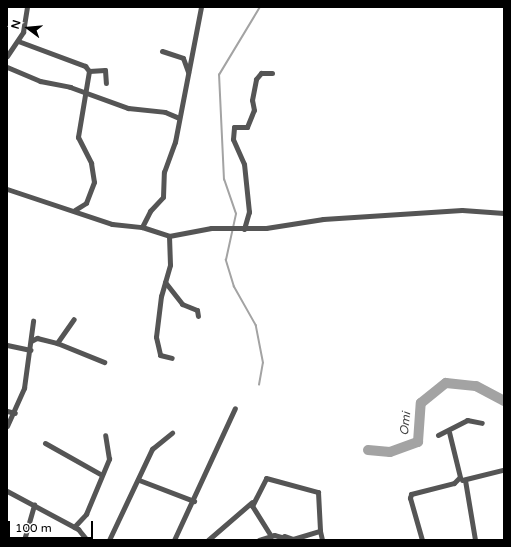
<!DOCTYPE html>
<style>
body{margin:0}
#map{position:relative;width:511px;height:547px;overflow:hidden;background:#fff;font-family:"Varela Round",sans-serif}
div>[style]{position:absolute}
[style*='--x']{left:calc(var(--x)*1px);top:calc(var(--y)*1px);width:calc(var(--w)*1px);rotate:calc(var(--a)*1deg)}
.stream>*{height:1.5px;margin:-0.75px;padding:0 0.75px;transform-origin:0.75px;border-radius:0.75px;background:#a3a3a3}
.river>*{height:10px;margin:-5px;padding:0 5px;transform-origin:5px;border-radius:5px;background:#a3a3a3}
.street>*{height:5px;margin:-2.5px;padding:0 2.5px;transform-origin:2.5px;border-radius:2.5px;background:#555}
span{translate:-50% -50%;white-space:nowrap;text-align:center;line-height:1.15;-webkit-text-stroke:3px #fff;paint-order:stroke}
.water-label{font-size:12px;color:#444;font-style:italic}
.frame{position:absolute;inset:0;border:8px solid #000;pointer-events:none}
.north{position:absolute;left:8px;top:8px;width:40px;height:40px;-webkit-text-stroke:3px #fff;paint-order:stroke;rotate:286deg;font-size:11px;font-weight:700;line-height:16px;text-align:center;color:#000}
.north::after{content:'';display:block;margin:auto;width:14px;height:18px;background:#000;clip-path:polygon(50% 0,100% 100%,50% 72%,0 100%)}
.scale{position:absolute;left:8px;top:521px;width:85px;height:18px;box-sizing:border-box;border:2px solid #000;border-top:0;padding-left:5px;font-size:12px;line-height:14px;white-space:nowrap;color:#000;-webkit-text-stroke:3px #fff;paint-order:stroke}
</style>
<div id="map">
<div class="stream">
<div style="--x:259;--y:385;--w:22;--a:-80"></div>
<div style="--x:263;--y:363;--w:38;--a:-101"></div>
<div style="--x:256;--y:326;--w:45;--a:-119.4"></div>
<div style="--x:234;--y:287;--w:28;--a:-107"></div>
<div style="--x:226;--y:260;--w:47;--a:-77.7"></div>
<div style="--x:236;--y:214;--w:36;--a:-109"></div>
<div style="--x:224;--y:180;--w:105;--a:-92.7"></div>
<div style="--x:219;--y:75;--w:79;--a:-58.9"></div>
</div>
<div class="river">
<div style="--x:368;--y:450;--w:22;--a:5"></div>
<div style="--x:390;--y:452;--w:30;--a:-20"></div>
<div style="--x:418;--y:442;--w:39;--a:-86"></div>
<div style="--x:421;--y:403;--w:32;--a:-39"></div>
<div style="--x:446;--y:383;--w:30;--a:6"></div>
<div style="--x:476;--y:386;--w:32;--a:28"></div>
</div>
<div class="street">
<div style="--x:18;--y:41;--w:72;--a:20.5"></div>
<div style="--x:85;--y:66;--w:6;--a:51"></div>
<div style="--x:89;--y:71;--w:67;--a:99.5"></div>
<div style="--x:78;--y:137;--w:29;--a:63"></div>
<div style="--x:91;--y:163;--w:19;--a:81"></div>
<div style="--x:94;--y:182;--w:22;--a:111"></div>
<div style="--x:86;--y:203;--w:13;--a:148"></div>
<div style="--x:162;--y:51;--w:22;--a:18"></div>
<div style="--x:183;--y:58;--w:15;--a:70"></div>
<div style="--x:7;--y:56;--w:29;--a:-56"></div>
<div style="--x:23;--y:32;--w:25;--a:-81"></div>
<div style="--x:7;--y:67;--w:36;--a:23"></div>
<div style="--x:40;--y:81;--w:31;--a:11"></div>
<div style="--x:70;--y:87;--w:62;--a:19.9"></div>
<div style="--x:128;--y:108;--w:37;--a:6"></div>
<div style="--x:165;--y:112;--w:15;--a:23"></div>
<div style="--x:89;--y:71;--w:16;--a:-4"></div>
<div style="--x:105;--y:70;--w:13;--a:86"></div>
<div style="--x:7;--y:189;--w:111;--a:18.4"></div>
<div style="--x:112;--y:224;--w:30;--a:6"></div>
<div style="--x:142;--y:227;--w:28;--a:18"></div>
<div style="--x:169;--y:236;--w:29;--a:88"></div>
<div style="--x:170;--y:265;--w:32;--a:106"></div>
<div style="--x:161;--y:296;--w:41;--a:97"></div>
<div style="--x:156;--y:337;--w:18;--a:77"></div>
<div style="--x:160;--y:355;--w:12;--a:14"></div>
<div style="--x:142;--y:227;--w:18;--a:-63"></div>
<div style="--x:150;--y:211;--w:19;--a:-47"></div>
<div style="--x:163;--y:197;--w:25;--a:-88"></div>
<div style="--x:164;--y:172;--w:32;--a:-70"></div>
<div style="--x:175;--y:142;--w:137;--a:-79.1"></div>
<div style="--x:244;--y:229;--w:18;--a:-74"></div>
<div style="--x:249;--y:212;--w:48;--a:-95.9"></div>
<div style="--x:244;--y:164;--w:27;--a:-114"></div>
<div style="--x:233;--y:139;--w:12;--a:-85"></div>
<div style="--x:234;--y:127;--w:13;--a:0"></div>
<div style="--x:247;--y:127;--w:18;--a:-68"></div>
<div style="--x:254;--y:110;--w:10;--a:-101"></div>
<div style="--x:252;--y:100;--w:21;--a:-79"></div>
<div style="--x:256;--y:79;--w:8;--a:-50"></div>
<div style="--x:261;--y:73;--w:11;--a:0"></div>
<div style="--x:169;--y:236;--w:43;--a:-10.8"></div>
<div style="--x:211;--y:228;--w:55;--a:0"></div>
<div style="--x:266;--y:228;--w:58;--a:-9"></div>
<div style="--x:323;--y:219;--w:139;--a:-3.7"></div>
<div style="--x:462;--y:210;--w:42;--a:4.1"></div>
<div style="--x:165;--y:282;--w:28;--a:52"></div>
<div style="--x:182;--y:304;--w:16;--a:22"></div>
<div style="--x:197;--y:310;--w:6;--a:81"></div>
<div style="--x:31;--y:341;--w:7;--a:-27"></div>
<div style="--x:37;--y:338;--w:21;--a:14"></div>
<div style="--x:57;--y:343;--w:51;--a:22"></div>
<div style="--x:57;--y:343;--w:29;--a:-55"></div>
<div style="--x:7;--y:345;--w:24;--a:12"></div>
<div style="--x:7;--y:411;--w:8;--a:14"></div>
<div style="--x:7;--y:426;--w:42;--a:-65.9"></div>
<div style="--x:24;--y:388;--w:68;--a:-82.3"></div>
<div style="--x:438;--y:435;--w:33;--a:-27"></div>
<div style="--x:467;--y:420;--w:15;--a:11"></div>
<div style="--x:45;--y:443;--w:65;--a:29.3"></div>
<div style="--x:139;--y:480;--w:59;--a:20.9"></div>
<div style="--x:462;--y:480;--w:41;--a:-14"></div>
<div style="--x:465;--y:480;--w:61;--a:80.5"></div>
<div style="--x:7;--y:491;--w:81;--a:28.2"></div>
<div style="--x:78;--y:529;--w:14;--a:51"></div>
<div style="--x:74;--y:527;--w:18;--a:-47"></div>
<div style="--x:86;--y:514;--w:60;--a:-67.3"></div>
<div style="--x:109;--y:459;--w:24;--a:-99"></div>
<div style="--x:271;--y:536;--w:36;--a:-122"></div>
<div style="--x:252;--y:506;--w:31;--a:-63"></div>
<div style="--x:266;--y:478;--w:54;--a:15.1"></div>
<div style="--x:318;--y:492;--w:39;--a:87"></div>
<div style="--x:284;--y:536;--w:9;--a:18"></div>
<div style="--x:293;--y:539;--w:28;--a:-17"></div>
<div style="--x:320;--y:531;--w:9;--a:77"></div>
<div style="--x:24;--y:540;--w:37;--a:-74"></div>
<div style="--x:109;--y:540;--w:101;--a:-64.7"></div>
<div style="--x:152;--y:449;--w:26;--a:-39"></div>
<div style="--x:174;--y:540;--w:145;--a:-65.2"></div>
<div style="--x:208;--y:540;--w:58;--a:-40.8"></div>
<div style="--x:259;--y:540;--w:16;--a:-18"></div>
<div style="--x:274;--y:535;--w:11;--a:15"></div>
<div style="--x:422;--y:540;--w:44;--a:-105.9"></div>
<div style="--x:410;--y:498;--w:4;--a:-76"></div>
<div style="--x:411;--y:494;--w:44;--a:-14.3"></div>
<div style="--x:454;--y:483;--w:8;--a:-45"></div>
<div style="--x:460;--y:477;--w:46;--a:-103.7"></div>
</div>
<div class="water-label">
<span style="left:406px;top:424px;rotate:-84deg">Omi</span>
</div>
<div class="frame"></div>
<div class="north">N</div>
<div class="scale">100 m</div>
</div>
